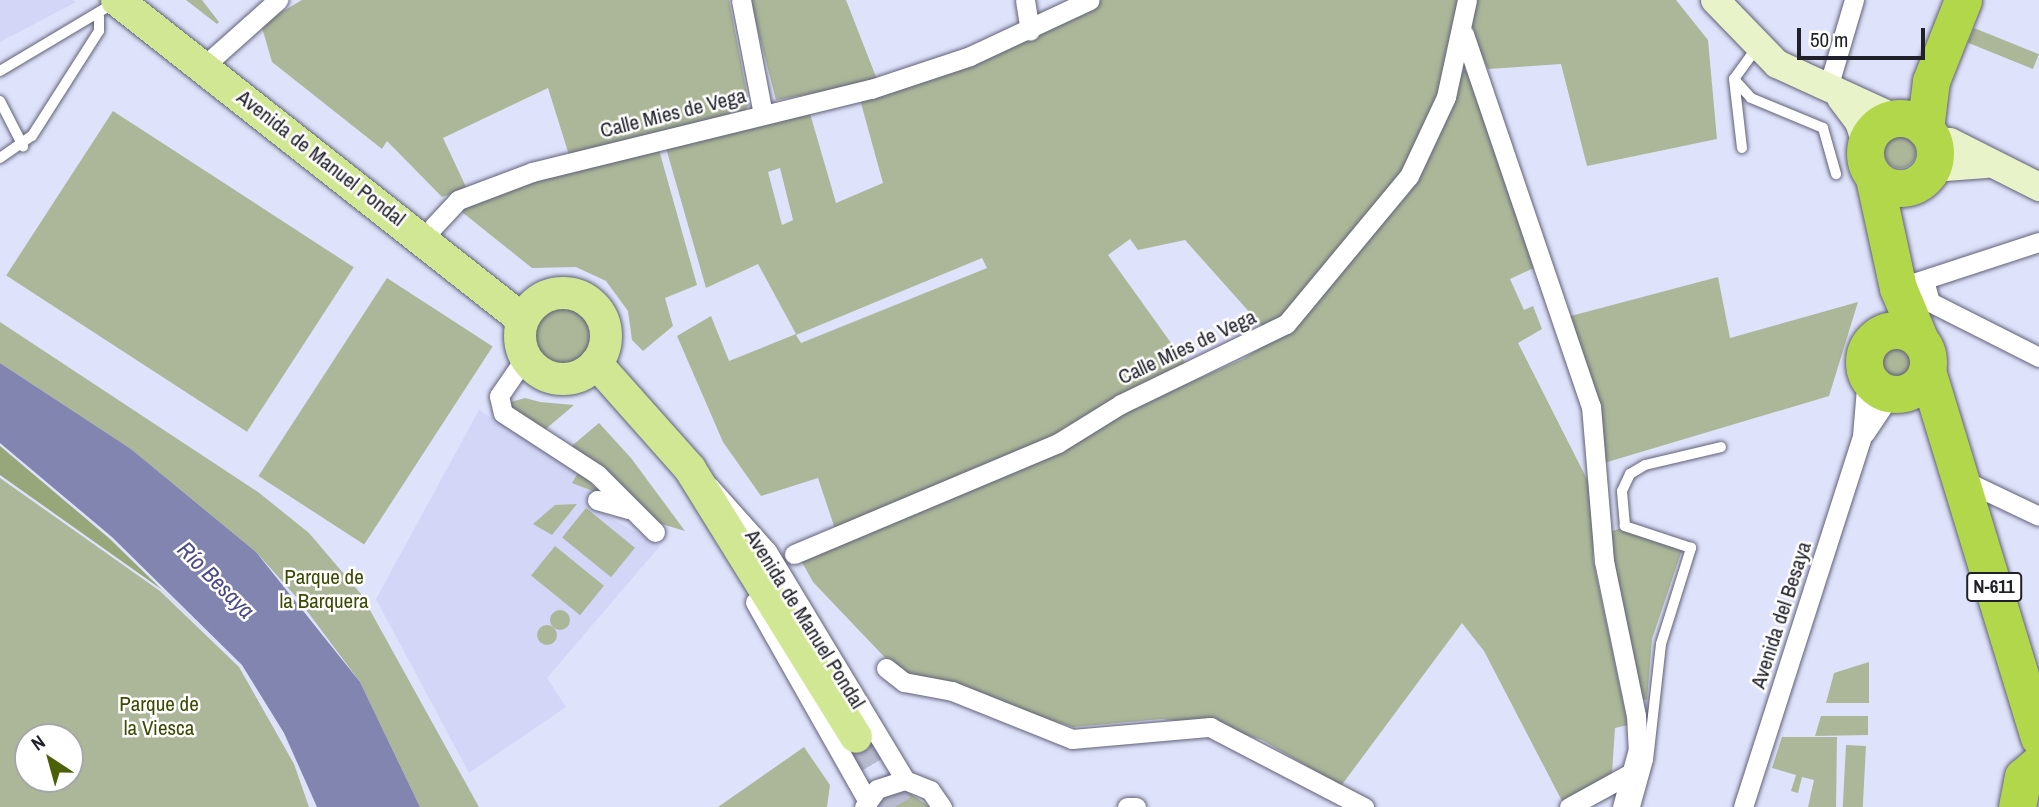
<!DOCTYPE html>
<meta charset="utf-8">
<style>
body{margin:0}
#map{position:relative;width:2039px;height:807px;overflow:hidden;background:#dfe2fb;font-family:"Archivo Narrow",sans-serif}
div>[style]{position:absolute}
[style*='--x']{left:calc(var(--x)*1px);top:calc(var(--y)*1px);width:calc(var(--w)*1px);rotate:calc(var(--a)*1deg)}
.built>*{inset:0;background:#d3d6f7}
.green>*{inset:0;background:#acb799;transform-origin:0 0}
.round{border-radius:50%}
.forest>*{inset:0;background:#98a77a}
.water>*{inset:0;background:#8185b0}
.primary-tunnel>*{height:32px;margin-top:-16px;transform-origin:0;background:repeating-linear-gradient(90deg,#b9bbd1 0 32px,transparent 0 48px)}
.roads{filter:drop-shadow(0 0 2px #5f6177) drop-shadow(0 0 2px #5f6177)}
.lane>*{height:10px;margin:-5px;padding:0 5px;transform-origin:5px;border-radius:5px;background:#fff}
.street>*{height:19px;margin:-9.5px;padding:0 9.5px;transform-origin:9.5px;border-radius:9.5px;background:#fff}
.secondary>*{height:28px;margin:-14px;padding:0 14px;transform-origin:14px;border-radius:14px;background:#e8f3c9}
.primary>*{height:32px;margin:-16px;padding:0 16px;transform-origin:16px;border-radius:16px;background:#d1e793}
.primary>.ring{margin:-16px;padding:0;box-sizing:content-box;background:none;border:32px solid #d1e793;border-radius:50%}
.highway>*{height:37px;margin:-18.5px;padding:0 18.5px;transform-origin:18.5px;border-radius:18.5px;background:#b2d74b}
.highway>.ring{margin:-18.5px;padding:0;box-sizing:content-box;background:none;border:37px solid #b2d74b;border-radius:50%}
span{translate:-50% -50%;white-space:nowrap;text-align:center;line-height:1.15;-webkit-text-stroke:5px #fff;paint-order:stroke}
.shield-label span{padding:2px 5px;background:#fff;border:2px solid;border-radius:5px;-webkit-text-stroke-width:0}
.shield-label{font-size:19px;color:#1f2029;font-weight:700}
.street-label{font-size:21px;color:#1f2029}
.park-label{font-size:21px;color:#3b4b00}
.water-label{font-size:23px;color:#4a4b86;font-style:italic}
.north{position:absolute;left:14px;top:723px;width:70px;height:70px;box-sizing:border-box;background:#fff;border:2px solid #a5a6a9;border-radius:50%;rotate:324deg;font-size:19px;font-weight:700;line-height:28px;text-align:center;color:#1f2029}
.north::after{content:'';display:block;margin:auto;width:24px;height:32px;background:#4b6007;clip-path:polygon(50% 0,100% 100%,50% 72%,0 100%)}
.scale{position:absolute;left:1797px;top:28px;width:128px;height:32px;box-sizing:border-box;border:4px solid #1f2029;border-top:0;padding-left:9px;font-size:21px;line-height:24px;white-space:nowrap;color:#1f2029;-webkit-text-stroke:5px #fff;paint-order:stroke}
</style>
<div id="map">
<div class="built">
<div style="clip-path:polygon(0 0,73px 0,76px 2px,0 42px)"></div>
<div style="clip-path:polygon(479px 410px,581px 472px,599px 492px,595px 509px,660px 546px,547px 678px,566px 707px,469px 773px,376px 599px)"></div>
</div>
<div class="green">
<div style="clip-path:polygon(186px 0,202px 0,219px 22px,217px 24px)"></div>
<div style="clip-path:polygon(302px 0,729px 0,749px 104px,744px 113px,569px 155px,548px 88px,443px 138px,467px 189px,442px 197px,387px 141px,382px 149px,272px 62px,261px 24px)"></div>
<div style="clip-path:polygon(750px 0,846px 0,878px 82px,776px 100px)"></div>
<div style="clip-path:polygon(evenodd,1095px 0,1460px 0,1451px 61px,1408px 164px,1268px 333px,1185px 240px,1138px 250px,1130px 239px,1108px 255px,1189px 368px,1058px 437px,836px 532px,818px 478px,761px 496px,723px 442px,677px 336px,711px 316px,729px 361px,796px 334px,758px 264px,706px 288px,666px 148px,809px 110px,836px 203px,883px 183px,859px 96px,1095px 0,780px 168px,793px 220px,782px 225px,768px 172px,780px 168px,1095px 0,982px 258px,987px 268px,801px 343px,796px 335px,982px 258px)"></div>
<div style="clip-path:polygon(1471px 0,1676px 0,1708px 40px,1717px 139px,1587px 166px,1561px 64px,1488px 69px,1471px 34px)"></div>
<div style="left:1974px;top:28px;width:70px;height:16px;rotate:22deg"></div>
<div style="clip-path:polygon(1466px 70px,1538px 266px,1510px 279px,1524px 310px,1533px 306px,1542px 329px,1518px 343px,1595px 495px,1593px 559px,1628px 725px,1615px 728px,1612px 774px,1562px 801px,1484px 651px,1462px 623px,1341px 786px,1262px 740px,1217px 726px,1162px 719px,1073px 727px,920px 681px,892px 665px,813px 582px,798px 555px,1243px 359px,1295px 326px,1408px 194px,1458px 73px)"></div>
<div style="left:113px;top:111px;width:287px;height:196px;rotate:33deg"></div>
<div class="round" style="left:1884px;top:136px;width:32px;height:32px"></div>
<div style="clip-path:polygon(659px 150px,697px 285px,665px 298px,673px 326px,643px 351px,632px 340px,628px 311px,606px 281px,576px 267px,532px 268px,462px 212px,469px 198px)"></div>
<div style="clip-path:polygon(1718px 277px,1730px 338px,1858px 302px,1829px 396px,1604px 463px,1567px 317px)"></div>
<div style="left:387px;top:278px;width:126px;height:236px;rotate:33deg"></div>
<div class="round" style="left:530px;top:303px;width:62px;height:62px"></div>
<div style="clip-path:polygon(0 322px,258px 492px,309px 533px,361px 594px,479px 807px,420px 807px,360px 682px,298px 599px,256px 552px,131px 449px,0 363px)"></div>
<div class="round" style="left:1874px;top:342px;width:42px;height:42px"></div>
<div style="clip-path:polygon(525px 398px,540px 402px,574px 405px,540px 434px,511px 408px,511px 402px)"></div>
<div style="clip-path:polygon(599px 423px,631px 458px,685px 531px,655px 522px,567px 450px)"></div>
<div style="clip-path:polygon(579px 471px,599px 492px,598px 493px,572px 483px)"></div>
<div style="clip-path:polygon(evenodd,0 478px,160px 591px,239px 667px,294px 764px,309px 807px,0 807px,0 478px,28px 737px,70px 737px,70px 779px,28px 779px,28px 737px)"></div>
<div style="clip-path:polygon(577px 504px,552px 535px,533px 524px,555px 505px)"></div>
<div style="left:586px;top:508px;width:63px;height:38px;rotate:39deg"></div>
<div style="clip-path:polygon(1621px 528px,1682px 550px,1652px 639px,1647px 700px,1637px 698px,1612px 564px,1610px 532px)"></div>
<div style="left:555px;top:546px;width:63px;height:38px;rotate:39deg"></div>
<div class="round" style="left:550px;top:610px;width:20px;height:20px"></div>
<div class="round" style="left:537px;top:625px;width:20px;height:20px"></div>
<div style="clip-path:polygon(1869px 662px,1869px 703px,1826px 703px,1834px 673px)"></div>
<div style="clip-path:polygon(1821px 716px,1868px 716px,1868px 735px,1815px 736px)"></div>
<div style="clip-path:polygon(1782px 737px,1837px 737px,1836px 807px,1808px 807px,1814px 780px,1802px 777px,1798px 793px,1791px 791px,1796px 775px,1772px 768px)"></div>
<div style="left:1846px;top:745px;width:20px;height:62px;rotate:3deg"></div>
<div style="clip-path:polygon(804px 747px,830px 785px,827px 807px,718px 807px)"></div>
<div style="clip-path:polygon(905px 790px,930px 807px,875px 807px,886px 795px)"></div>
</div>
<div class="forest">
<div style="clip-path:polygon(0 446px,110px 539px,233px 659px,161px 589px,0 475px)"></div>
</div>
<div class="water">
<div style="clip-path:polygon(0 363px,131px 449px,256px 552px,360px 682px,420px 807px,317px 807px,284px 733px,242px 665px,112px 537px,0 443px)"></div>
</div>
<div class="primary-tunnel">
<div style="--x:856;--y:737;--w:81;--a:59.6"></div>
</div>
<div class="roads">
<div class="lane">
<div style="--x:0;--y:71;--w:133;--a:-30.8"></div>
<div style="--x:1734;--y:79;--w:25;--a:48"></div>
<div style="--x:1751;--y:98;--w:78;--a:22.6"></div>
<div style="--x:1823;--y:128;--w:48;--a:74.2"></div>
<div style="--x:0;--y:101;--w:51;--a:62.9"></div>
<div style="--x:1742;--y:148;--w:69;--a:-96.6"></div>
<div style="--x:1734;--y:79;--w:39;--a:-54"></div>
<div style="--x:0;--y:158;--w:39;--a:-35"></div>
<div style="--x:32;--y:136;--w:125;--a:-57.5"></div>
<div style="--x:99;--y:31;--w:14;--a:-90"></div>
<div style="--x:1635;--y:807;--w:49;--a:-74.5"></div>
<div style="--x:1648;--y:760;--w:117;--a:-83.6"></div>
<div style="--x:1661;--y:644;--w:101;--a:-72.6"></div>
<div style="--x:1691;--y:548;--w:70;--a:-161.6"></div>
<div style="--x:1625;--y:526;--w:35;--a:-95"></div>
<div style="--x:1622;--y:491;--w:19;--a:-65"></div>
<div style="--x:1630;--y:474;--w:17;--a:-31"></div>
<div style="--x:1645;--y:465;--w:78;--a:-13.3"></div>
</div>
<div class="street">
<div style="--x:741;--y:0;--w:116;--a:79.1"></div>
<div style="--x:1025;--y:0;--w:31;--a:81"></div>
<div style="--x:1464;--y:34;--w:393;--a:71.2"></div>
<div style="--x:1591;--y:406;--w:156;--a:85.2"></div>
<div style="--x:1604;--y:561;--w:157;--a:78.3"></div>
<div style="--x:1636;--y:715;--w:34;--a:87"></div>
<div style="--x:1638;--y:749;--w:60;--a:105.4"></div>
<div style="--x:214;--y:57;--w:86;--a:-41.7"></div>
<div style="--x:1827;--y:91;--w:95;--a:-73.5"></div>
<div style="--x:433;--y:227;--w:37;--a:-47"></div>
<div style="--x:458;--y:200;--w:79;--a:-20.7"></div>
<div style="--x:532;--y:172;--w:349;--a:-13.8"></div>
<div style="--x:871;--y:89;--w:104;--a:-18.4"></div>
<div style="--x:970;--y:56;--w:132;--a:-25"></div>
<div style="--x:1924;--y:280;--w:23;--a:75"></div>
<div style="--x:1930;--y:302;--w:122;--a:26.8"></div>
<div style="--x:1898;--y:288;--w:148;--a:-18.1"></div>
<div style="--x:525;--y:358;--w:46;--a:124.4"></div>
<div style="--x:499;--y:396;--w:17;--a:77"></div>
<div style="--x:503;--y:413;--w:112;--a:33"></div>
<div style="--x:597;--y:474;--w:82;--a:45"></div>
<div style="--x:1865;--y:433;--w:47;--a:-56.3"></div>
<div style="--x:1961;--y:479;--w:86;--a:25.4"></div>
<div style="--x:709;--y:486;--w:87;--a:48.3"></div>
<div style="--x:767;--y:551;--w:267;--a:58.9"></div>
<div style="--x:597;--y:500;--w:33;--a:16"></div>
<div style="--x:794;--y:554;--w:286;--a:-22.8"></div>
<div style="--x:1058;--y:443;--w:74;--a:-31.8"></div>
<div style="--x:1121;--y:404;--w:183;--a:-25.9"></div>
<div style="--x:1286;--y:324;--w:192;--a:-50.3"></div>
<div style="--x:1409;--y:176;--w:87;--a:-64.9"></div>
<div style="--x:1446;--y:97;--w:99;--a:-77.8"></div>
<div style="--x:755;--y:602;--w:227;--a:60.5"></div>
<div style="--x:886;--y:668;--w:23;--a:38"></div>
<div style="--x:904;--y:682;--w:49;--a:10.6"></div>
<div style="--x:952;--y:691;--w:129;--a:21.8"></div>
<div style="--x:1072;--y:739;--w:139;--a:-5"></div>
<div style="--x:1210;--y:727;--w:174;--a:27.5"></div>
<div style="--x:864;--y:807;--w:22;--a:-54"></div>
<div style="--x:877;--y:789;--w:29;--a:-18"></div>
<div style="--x:905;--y:780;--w:27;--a:22"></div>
<div style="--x:930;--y:790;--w:21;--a:55"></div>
<div style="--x:1127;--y:807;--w:9;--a:0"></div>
<div style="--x:1569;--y:807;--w:73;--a:-28.7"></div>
<div style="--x:1743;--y:807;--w:390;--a:-72.2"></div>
<div style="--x:1862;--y:436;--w:60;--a:-85.2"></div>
</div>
<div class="secondary">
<div style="--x:1715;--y:0;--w:89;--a:45.9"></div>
<div style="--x:1777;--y:64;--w:130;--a:24.6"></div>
<div style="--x:1841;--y:98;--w:30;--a:53"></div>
<div style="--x:1859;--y:122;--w:22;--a:72"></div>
<div style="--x:1933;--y:140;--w:17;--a:7"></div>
<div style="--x:1950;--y:142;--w:100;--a:26.8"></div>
<div style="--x:1932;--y:168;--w:54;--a:-4.2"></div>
</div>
<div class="primary">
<div style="--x:117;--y:0;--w:516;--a:38.23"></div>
<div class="ring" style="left:520px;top:293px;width:54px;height:54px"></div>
<div style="--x:596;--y:363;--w:142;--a:48.4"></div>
<div style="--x:690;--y:469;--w:315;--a:58.2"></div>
</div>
<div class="highway">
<div class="ring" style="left:1865px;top:118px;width:33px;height:33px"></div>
<div style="--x:1925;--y:129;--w:48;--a:-82.9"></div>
<div style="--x:1931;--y:81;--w:87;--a:-68.4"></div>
<div style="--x:1874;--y:178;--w:113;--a:77.7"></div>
<div style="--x:1898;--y:288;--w:56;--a:67.1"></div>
<div class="ring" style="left:1864px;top:330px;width:27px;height:27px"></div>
<div style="--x:1927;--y:371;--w:383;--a:73"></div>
<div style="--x:2017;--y:807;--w:31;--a:-79"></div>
<div style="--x:2023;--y:777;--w:21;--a:-41"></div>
</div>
</div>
<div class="shield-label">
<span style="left:1994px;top:587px">N-611</span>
</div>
<div class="street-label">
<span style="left:673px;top:113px;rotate:-14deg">Calle Mies de Vega</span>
<span style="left:321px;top:158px;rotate:38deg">Avenida de Manuel Pondal</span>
<span style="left:1187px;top:347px;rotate:-25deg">Calle Mies de Vega</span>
<span style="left:1781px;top:615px;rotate:-72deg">Avenida del Besaya</span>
<span style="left:805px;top:619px;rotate:58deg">Avenida de Manuel Pondal</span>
</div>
<div class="park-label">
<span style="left:324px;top:589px">Parque de<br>la Barquera</span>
<span style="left:159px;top:716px">Parque de<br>la Viesca</span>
</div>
<div class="water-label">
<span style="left:216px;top:580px;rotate:45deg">Río Besaya</span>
</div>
<div class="north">N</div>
<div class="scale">50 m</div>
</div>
